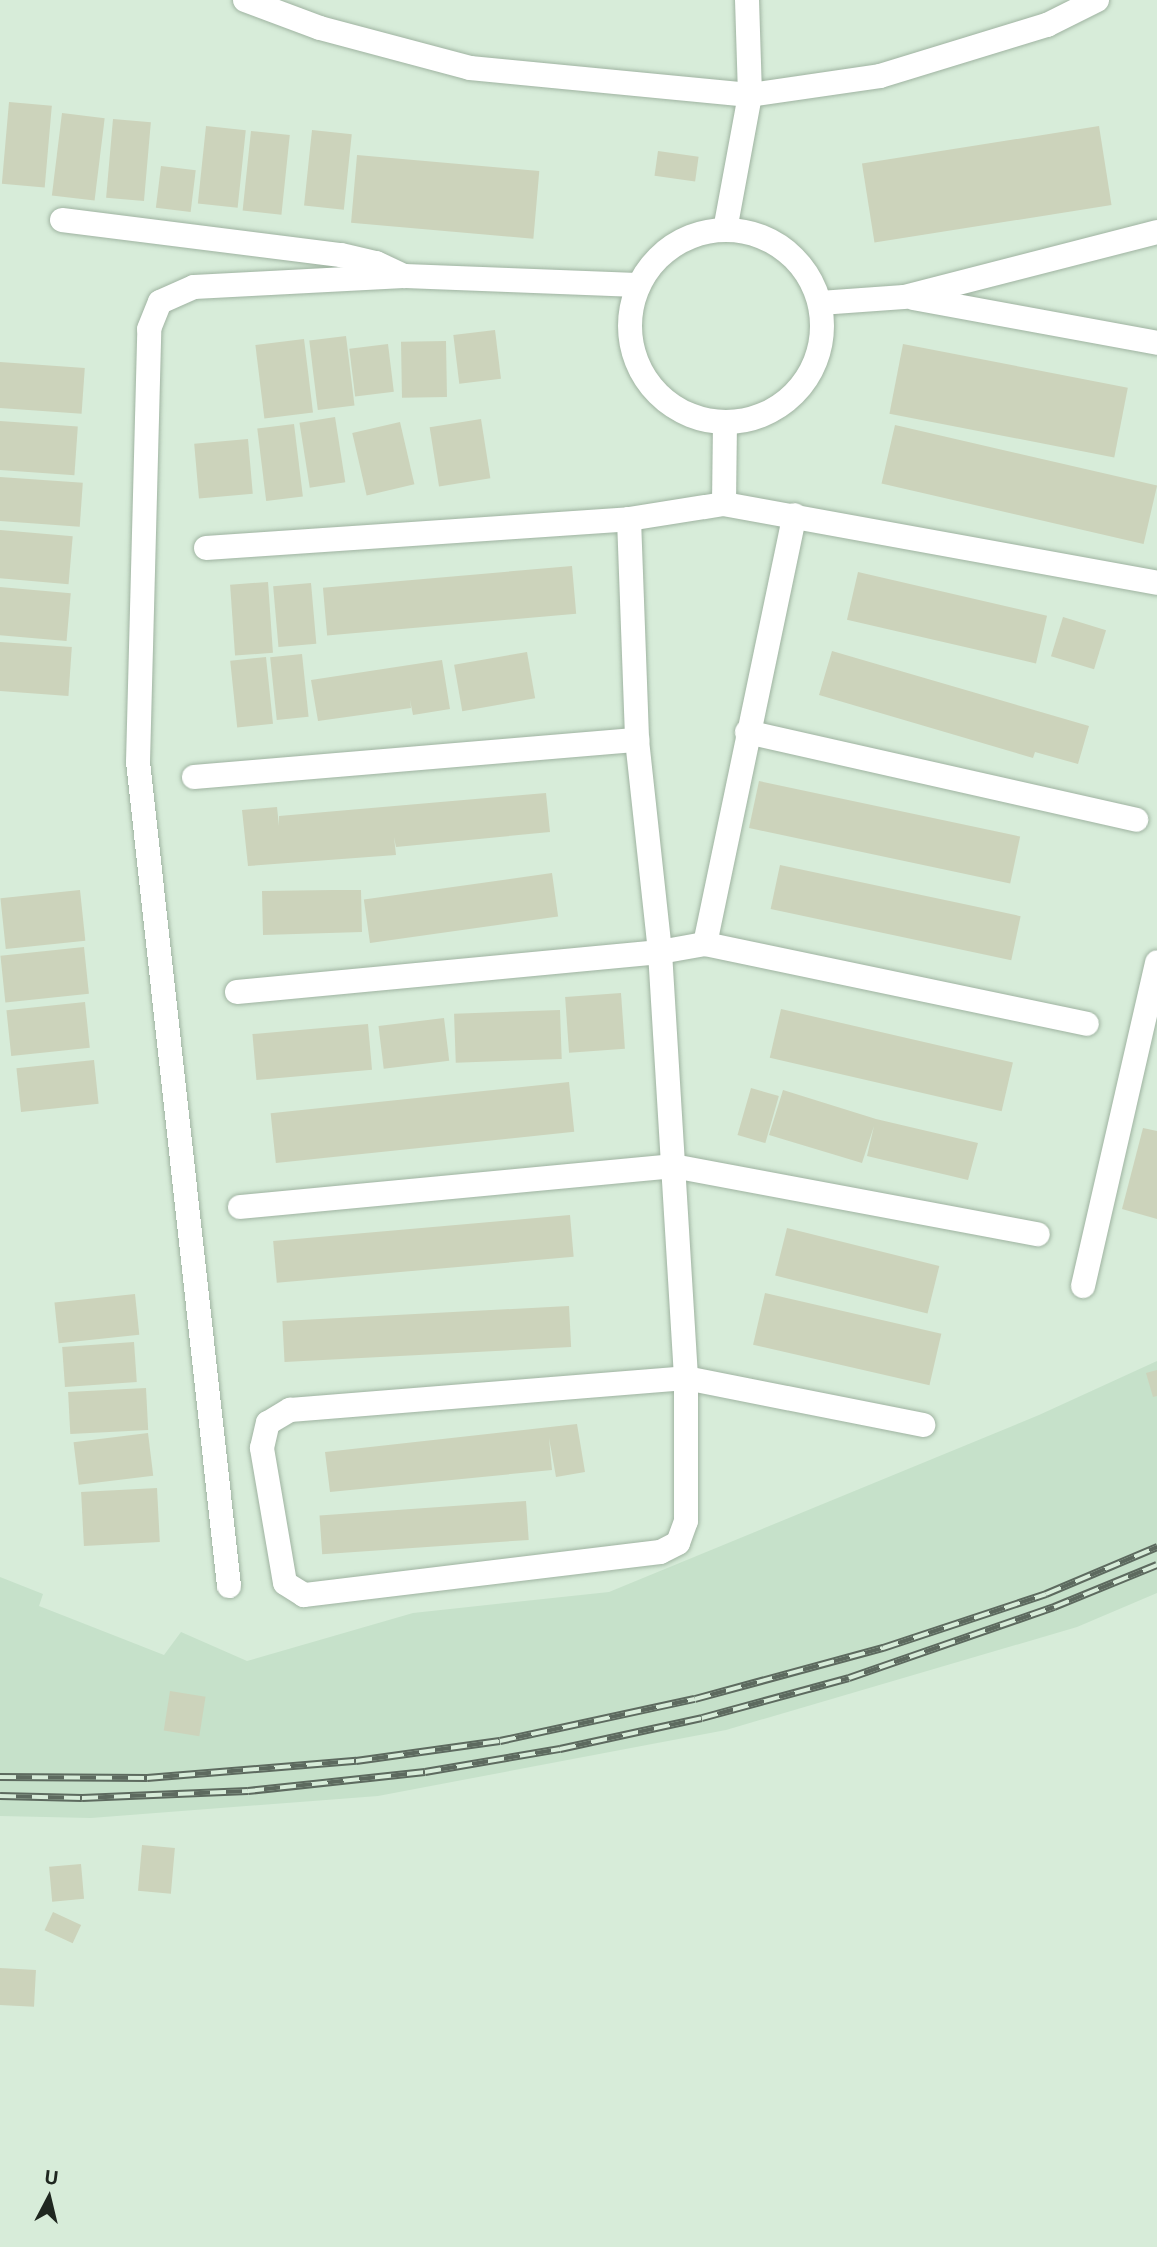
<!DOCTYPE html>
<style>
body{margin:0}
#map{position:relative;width:1157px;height:2247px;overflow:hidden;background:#d7ecd9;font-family:"Open Sans",sans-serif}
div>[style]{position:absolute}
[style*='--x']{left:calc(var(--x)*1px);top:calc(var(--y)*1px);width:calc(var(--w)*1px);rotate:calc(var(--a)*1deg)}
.built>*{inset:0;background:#c6e1ca}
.building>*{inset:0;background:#ccd3bb;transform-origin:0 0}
.roads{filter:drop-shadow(0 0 2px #9fb3a1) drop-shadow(0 0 2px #9fb3a1)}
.street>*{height:24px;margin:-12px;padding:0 12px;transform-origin:12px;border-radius:12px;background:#fff}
.street>.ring{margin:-12px;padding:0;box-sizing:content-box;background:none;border:24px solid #fff;border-radius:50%}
.rail>*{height:8px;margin-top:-4px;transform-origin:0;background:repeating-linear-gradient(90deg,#d7ecd9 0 16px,#5d6a5f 0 32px);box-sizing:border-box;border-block:2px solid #5d6a5f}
span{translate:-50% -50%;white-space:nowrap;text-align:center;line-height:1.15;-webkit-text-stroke:6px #d7ecd9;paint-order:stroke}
.north{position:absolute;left:14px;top:2163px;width:70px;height:70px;-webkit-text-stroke:5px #d7ecd9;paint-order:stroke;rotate:7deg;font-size:19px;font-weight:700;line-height:28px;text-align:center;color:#1f2720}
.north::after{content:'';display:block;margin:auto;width:24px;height:32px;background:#1f2720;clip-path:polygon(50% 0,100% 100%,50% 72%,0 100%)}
</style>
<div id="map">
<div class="built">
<div style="clip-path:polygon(1157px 1361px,1157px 1593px,1077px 1627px,726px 1730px,378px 1796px,91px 1818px,0 1816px,0 1577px,43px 1594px,39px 1606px,164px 1655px,181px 1632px,247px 1661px,413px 1613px,609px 1592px,1039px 1415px)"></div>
</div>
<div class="building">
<div style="left:9px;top:102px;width:43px;height:82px;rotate:5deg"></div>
<div style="left:62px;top:113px;width:43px;height:83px;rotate:7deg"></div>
<div style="left:113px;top:119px;width:38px;height:79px;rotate:5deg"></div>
<div style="left:206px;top:126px;width:40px;height:78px;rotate:6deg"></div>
<div style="left:1099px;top:126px;width:80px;height:240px;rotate:81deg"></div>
<div style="left:312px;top:130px;width:40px;height:76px;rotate:6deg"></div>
<div style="left:251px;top:131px;width:39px;height:80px;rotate:6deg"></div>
<div style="left:658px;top:151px;width:41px;height:25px;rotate:8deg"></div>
<div style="left:357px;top:155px;width:183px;height:68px;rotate:5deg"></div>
<div style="left:161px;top:166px;width:35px;height:42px;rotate:7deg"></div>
<div style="left:495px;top:330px;width:49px;height:42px;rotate:83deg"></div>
<div style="left:346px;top:336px;width:70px;height:37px;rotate:83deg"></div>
<div style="left:304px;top:339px;width:74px;height:49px;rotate:83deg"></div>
<div style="left:446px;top:341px;width:56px;height:45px;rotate:89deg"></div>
<div style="left:388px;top:344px;width:48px;height:39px;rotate:83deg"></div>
<div style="left:903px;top:344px;width:229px;height:71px;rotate:11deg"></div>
<div style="left:0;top:362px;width:85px;height:46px;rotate:4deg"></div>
<div style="left:335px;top:417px;width:66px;height:36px;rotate:81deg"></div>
<div style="left:481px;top:419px;width:60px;height:52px;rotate:81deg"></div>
<div style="left:0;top:421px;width:78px;height:49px;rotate:4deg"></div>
<div style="left:400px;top:422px;width:64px;height:49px;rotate:77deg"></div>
<div style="left:294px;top:424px;width:73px;height:37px;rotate:83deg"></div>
<div style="left:895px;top:425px;width:269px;height:60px;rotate:13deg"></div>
<div style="left:248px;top:439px;width:55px;height:54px;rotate:85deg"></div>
<div style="left:0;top:477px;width:83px;height:44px;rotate:4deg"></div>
<div style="left:0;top:530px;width:73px;height:48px;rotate:5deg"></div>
<div style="left:572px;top:566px;width:48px;height:250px;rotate:85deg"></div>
<div style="left:858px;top:572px;width:194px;height:49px;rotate:13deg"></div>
<div style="left:268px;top:582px;width:71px;height:38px;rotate:86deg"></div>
<div style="left:311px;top:583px;width:61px;height:38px;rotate:85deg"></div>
<div style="left:0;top:587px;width:71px;height:48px;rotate:5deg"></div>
<div style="left:1063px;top:617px;width:45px;height:41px;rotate:17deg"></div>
<div style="left:0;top:642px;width:72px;height:49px;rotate:4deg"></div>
<div style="clip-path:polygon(832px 651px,1089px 726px,1078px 764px,1035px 752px,1033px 758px,819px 695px)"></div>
<div style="left:527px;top:652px;width:47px;height:74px;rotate:80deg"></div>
<div style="left:302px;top:654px;width:63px;height:32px;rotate:84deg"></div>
<div style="left:266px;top:657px;width:67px;height:36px;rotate:84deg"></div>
<div style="clip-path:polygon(442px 660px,450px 709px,413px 715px,410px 700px,411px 708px,318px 721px,311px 680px)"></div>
<div style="left:759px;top:781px;width:267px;height:48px;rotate:12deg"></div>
<div style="clip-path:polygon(546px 793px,550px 832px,396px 847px,394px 837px,396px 855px,248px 866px,242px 810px,277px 807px,279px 826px,279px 816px)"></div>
<div style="left:780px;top:865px;width:246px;height:45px;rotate:12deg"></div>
<div style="left:552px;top:873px;width:44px;height:190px;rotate:82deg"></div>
<div style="left:80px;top:890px;width:51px;height:80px;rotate:84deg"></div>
<div style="clip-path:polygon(332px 890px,361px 890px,362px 932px,263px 935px,262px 891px)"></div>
<div style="left:84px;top:947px;width:47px;height:84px;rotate:84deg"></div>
<div style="left:621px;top:993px;width:56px;height:56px;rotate:86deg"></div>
<div style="left:85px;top:1002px;width:46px;height:79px;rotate:84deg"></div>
<div style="left:781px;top:1009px;width:238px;height:50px;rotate:13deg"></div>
<div style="left:560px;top:1010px;width:49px;height:106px;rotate:88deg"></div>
<div style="left:444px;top:1018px;width:43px;height:66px;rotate:83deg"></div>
<div style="left:368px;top:1024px;width:46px;height:116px;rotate:85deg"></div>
<div style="left:94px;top:1060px;width:44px;height:78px;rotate:84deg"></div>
<div style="left:569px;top:1082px;width:50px;height:300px;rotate:84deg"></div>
<div style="left:751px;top:1088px;width:29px;height:49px;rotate:16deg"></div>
<div style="clip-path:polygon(783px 1090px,876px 1119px,978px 1143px,968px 1180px,867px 1156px,874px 1126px,862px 1163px,769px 1135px)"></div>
<div style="clip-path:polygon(1143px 1128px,1157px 1131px,1157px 1219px,1122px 1209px)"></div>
<div style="left:570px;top:1215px;width:42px;height:298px;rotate:85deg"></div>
<div style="left:787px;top:1228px;width:157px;height:49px;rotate:14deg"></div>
<div style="left:765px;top:1293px;width:181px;height:53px;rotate:13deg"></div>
<div style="left:135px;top:1294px;width:41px;height:81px;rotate:84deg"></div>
<div style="left:569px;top:1306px;width:41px;height:287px;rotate:87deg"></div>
<div style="left:134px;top:1342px;width:40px;height:72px;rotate:86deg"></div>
<div style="clip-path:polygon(1157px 1370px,1157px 1396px,1153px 1397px,1146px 1373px)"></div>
<div style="left:146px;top:1388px;width:42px;height:78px;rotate:87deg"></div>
<div style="clip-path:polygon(577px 1424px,585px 1472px,556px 1477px,549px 1438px,552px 1470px,330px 1492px,325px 1452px)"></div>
<div style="left:148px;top:1433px;width:43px;height:75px;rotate:83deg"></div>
<div style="left:157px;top:1488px;width:54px;height:76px;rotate:87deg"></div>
<div style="left:526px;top:1501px;width:39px;height:207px;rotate:86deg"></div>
<div style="left:170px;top:1691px;width:36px;height:40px;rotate:9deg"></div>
<div style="left:142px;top:1845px;width:33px;height:46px;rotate:5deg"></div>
<div style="left:81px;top:1864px;width:35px;height:32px;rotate:85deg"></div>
<div style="left:53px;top:1912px;width:31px;height:20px;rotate:25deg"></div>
<div style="left:0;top:1968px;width:36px;height:37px;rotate:3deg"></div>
</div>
<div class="roads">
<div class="street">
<div style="--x:245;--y:0;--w:80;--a:20.5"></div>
<div style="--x:320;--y:28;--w:155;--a:14.9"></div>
<div style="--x:470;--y:68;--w:281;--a:5.5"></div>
<div style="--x:750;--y:95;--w:131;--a:-8.3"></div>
<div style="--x:880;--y:76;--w:175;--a:-17"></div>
<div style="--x:1047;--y:25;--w:56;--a:-26.6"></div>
<div style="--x:62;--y:220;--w:281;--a:7.2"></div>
<div style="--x:341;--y:255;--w:36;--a:13"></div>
<div style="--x:376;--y:263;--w:31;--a:25"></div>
<div style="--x:404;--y:276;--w:234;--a:2.2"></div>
<div style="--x:725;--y:230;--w:137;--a:-79.5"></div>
<div style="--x:750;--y:95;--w:95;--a:-91.8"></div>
<div class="ring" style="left:630px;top:230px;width:168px;height:168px"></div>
<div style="--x:913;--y:298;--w:248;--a:10.4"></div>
<div style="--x:820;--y:303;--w:84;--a:-4.1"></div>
<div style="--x:904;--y:297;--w:261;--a:-14.4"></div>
<div style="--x:724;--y:504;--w:81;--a:-89.3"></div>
<div style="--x:629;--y:519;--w:221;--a:87.9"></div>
<div style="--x:637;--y:740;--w:213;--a:83.8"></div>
<div style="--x:660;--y:952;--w:427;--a:86.5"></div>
<div style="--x:686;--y:1378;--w:143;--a:90"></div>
<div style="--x:686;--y:1521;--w:23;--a:110"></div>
<div style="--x:678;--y:1543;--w:20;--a:153"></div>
<div style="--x:660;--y:1552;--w:359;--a:173.1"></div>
<div style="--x:304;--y:1595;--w:22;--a:-148"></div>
<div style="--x:285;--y:1583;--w:137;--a:-99.7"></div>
<div style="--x:262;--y:1448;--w:26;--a:-77"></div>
<div style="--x:268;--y:1423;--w:26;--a:-31"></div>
<div style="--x:290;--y:1410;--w:397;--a:-4.6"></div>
<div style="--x:686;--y:1378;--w:242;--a:11.2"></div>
<div style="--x:206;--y:548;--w:424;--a:-3.9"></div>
<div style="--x:629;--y:519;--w:96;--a:-9"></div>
<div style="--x:724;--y:504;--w:440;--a:10.3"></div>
<div style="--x:747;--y:732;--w:399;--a:12.7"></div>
<div style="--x:194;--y:777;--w:445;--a:-4.8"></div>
<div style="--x:705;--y:944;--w:390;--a:11.8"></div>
<div style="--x:237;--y:992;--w:425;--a:-5.4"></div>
<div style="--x:660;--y:952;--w:46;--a:-10.1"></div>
<div style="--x:705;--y:944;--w:438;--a:-78.2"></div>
<div style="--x:240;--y:1207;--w:435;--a:-5.4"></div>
<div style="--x:673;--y:1166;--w:371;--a:10.6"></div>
<div style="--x:1083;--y:1286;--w:332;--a:-77.1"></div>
<div style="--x:229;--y:1586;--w:829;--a:-96.3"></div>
<div style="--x:138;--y:762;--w:433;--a:-88.5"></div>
<div style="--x:149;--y:329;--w:29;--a:-68"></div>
<div style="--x:160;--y:302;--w:37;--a:-24"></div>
<div style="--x:194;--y:287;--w:210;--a:-3"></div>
</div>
</div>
<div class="rail">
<div style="--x:0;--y:1777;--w:147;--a:0.4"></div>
<div style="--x:147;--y:1778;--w:210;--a:-4.7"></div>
<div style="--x:356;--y:1761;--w:145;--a:-7.9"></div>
<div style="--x:500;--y:1741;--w:199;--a:-12.2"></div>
<div style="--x:695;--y:1699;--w:195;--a:-15.2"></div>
<div style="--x:883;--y:1648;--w:172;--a:-18.3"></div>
<div style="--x:1046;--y:1594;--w:121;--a:-22.9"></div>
<div style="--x:0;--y:1796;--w:82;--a:1.4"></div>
<div style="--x:82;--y:1798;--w:166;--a:-2.4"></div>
<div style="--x:248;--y:1791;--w:178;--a:-6.1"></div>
<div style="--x:425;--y:1772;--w:137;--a:-9.7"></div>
<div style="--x:560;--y:1749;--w:145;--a:-12.3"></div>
<div style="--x:702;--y:1718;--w:152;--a:-15.2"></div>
<div style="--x:849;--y:1678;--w:217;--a:-19.1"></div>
<div style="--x:1054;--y:1607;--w:111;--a:-22.2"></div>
</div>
<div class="north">U</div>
</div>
